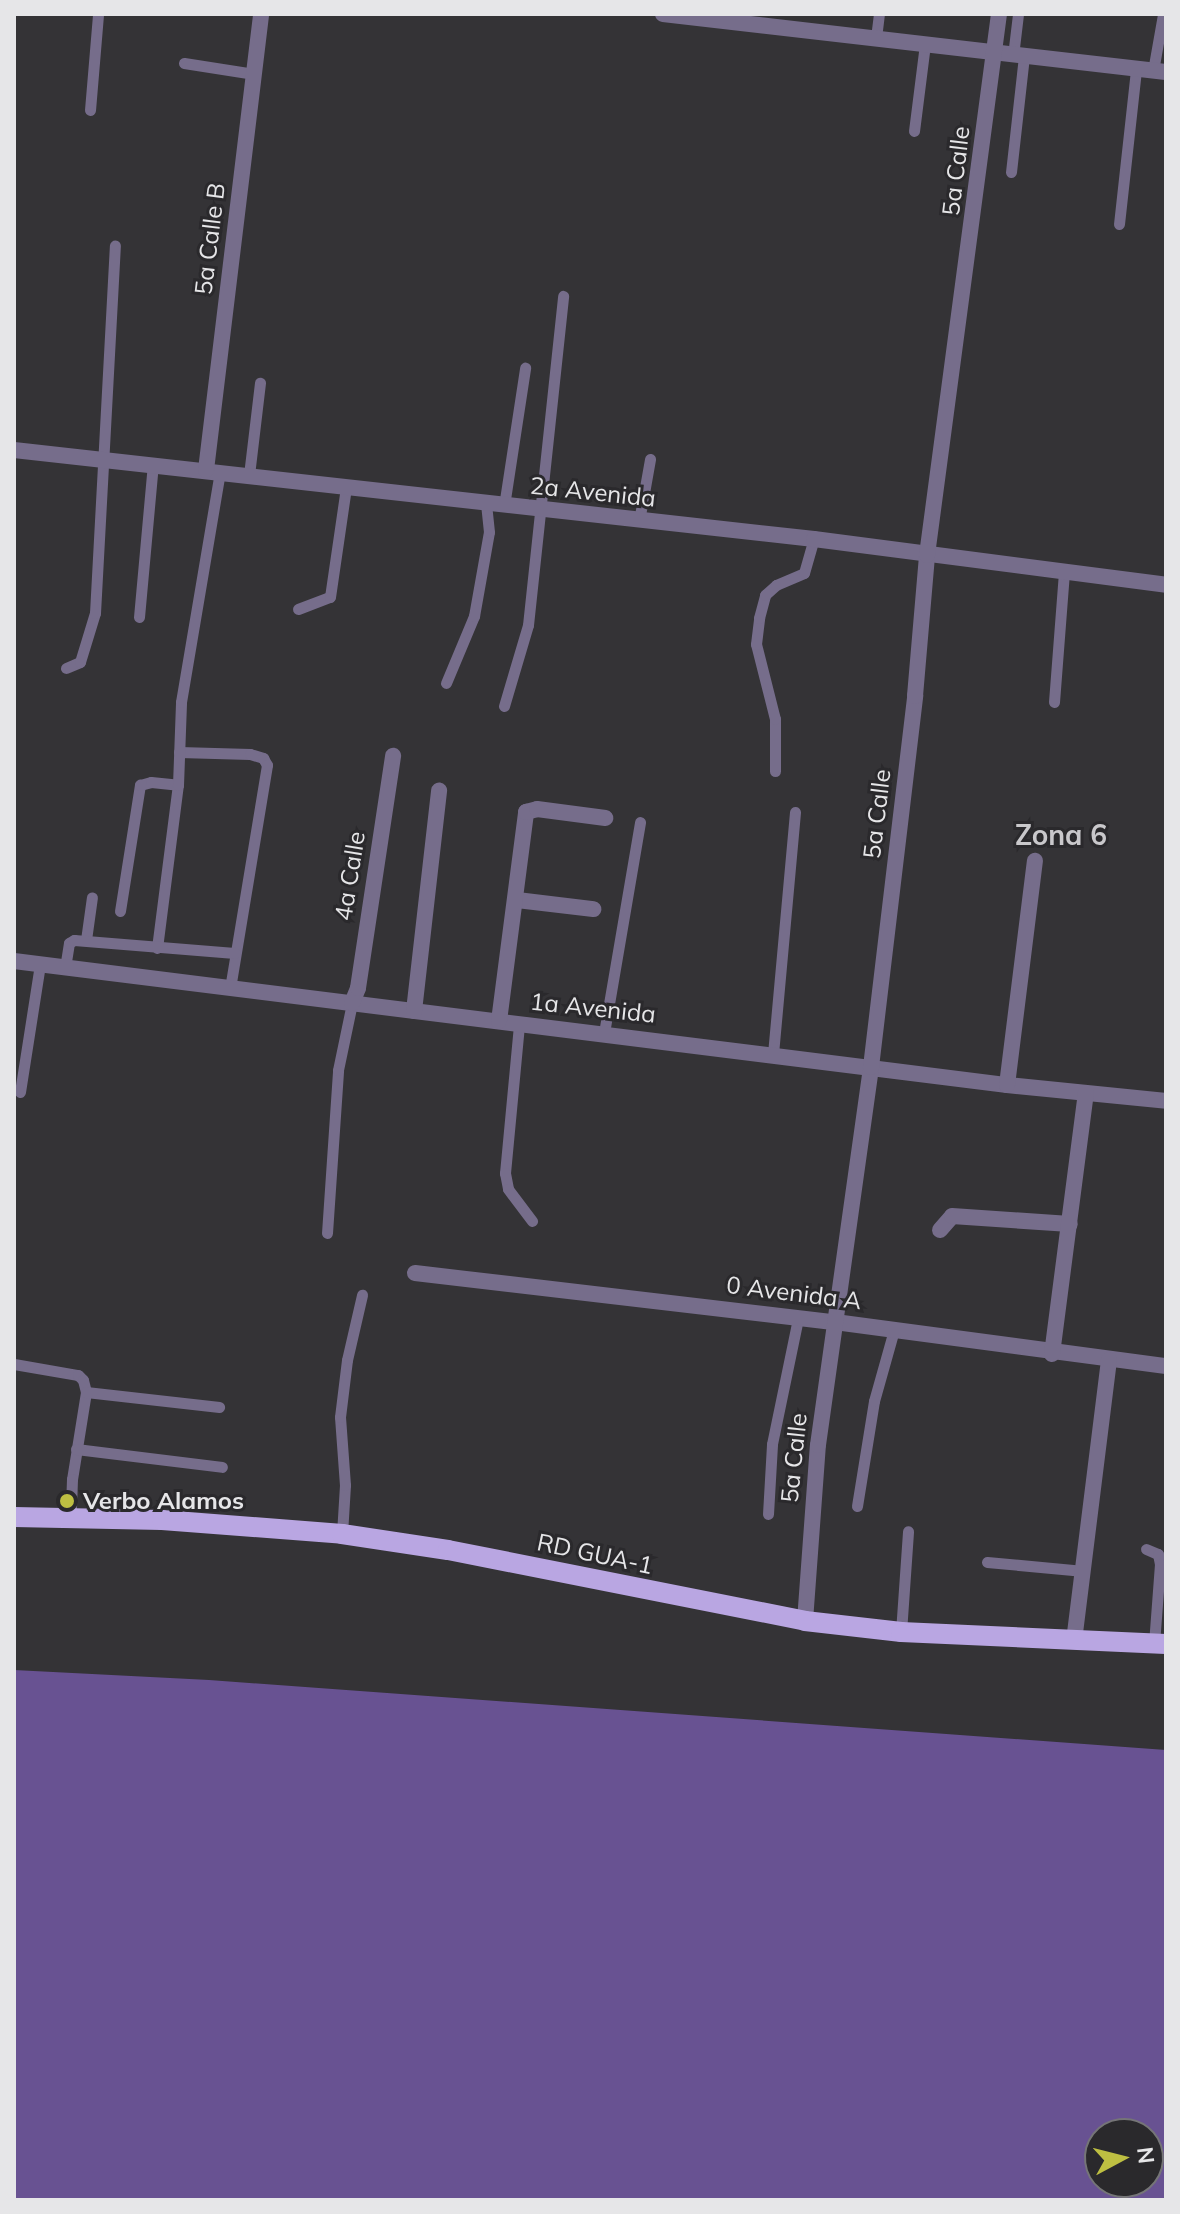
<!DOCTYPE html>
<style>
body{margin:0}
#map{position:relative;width:1180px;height:2214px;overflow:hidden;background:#343336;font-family:Mulish,sans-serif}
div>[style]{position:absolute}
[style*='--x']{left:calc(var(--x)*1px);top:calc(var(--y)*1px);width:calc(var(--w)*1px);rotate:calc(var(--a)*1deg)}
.forest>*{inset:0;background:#685292}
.lane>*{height:11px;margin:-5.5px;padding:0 5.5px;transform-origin:5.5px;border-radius:5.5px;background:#766d8b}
.street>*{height:16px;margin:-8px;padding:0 8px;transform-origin:8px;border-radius:8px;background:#766d8b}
.primary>*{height:20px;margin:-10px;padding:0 10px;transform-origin:10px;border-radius:10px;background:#b9a6e2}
.dots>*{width:22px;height:22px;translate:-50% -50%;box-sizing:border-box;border:4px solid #2a292c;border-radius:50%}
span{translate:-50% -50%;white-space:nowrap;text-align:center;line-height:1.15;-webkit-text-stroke:6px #2a292c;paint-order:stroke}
.street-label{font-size:24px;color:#e6e6e8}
.poi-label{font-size:24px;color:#e6e6e8;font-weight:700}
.left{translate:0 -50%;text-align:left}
.quarter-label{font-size:28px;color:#c9c8cb;font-weight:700}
.frame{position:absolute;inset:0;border:16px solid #e6e6e8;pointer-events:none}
.north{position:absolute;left:1084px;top:2118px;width:80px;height:80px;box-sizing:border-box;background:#2a292c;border:2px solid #757577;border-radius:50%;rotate:83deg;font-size:22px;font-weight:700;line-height:32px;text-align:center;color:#e6e6e8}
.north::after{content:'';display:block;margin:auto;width:28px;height:36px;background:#bebf42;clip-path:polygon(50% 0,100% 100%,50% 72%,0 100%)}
</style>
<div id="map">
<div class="forest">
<div style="clip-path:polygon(evenodd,14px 1670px,209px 1680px,1166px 1750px,1166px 2200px,14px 2200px,14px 1670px,1100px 2134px,1148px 2134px,1148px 2182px,1100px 2182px,1100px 2134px)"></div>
</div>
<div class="lane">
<div style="--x:876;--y:38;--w:24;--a:-83"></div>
<div style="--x:1013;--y:56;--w:42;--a:-83.2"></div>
<div style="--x:184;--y:63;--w:71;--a:8.9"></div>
<div style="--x:1153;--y:71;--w:58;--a:-80"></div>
<div style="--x:90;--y:110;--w:96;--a:-85.2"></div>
<div style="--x:914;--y:131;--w:88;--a:-82.8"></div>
<div style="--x:1011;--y:172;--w:116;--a:-83.6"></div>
<div style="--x:1119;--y:224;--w:156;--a:-83.7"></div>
<div style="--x:249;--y:475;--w:93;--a:-83.2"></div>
<div style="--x:504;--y:506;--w:140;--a:-81.3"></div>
<div style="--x:639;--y:521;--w:63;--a:-79.9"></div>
<div style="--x:298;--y:609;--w:34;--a:-21"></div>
<div style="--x:330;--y:597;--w:111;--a:-81.7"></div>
<div style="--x:139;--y:617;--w:154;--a:-84.8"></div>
<div style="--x:66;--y:668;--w:15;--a:-23"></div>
<div style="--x:80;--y:662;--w:51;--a:-73"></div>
<div style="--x:95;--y:613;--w:368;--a:-86.9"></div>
<div style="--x:446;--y:683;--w:73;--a:-67.3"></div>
<div style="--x:474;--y:616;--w:85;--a:-79.9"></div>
<div style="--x:489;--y:532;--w:28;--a:-96"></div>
<div style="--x:1054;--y:702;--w:130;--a:-85.6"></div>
<div style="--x:504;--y:706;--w:84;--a:-73.5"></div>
<div style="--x:528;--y:625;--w:331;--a:-83.9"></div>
<div style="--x:179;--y:752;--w:71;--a:1.6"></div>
<div style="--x:250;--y:754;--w:14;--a:17"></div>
<div style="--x:263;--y:758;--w:8;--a:60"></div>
<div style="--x:267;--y:765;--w:227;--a:99.4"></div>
<div style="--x:775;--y:771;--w:52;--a:-90"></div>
<div style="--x:775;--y:719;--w:77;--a:-104.2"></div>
<div style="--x:756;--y:644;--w:26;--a:-83"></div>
<div style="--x:759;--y:618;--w:24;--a:-75"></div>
<div style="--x:765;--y:595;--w:15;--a:-42"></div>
<div style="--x:776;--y:585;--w:30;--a:-23"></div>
<div style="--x:804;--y:573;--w:35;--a:-74"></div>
<div style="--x:120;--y:911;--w:128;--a:-81"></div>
<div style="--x:140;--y:785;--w:11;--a:-15"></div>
<div style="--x:151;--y:782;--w:27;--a:6"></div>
<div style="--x:86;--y:940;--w:43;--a:-82.1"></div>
<div style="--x:157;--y:948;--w:164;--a:-82.7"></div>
<div style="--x:178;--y:785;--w:83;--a:-87.9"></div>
<div style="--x:181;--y:702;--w:234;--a:-80.4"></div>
<div style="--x:65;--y:968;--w:25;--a:-81"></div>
<div style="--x:69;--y:943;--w:6;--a:-31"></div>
<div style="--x:74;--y:940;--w:161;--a:4.6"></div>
<div style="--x:519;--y:1025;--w:149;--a:95.4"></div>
<div style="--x:505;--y:1173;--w:16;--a:79"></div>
<div style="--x:508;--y:1189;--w:40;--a:53"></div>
<div style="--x:604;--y:1033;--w:214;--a:-80.3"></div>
<div style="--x:773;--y:1054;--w:243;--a:-84.8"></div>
<div style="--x:20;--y:1092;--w:129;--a:-81.1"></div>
<div style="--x:327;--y:1233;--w:163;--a:-86.1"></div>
<div style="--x:338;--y:1070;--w:68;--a:-78.2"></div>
<div style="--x:14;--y:1364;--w:65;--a:9.8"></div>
<div style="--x:78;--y:1375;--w:7;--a:45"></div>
<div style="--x:83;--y:1380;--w:12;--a:76"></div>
<div style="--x:86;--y:1392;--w:88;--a:99.1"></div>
<div style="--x:72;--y:1479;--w:38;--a:92"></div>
<div style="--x:86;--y:1392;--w:134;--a:6.4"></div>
<div style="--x:76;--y:1449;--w:147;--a:7"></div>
<div style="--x:857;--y:1506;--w:106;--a:-80.8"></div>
<div style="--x:874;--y:1401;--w:74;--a:-74.3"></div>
<div style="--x:768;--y:1514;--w:70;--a:-86.7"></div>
<div style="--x:772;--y:1444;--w:129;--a:-78.3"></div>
<div style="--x:342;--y:1534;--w:49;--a:-86.5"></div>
<div style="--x:345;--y:1485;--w:68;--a:-94.2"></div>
<div style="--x:340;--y:1417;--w:57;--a:-83"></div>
<div style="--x:347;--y:1360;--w:67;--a:-77"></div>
<div style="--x:1146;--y:1549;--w:13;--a:23"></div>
<div style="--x:1158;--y:1554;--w:10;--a:79"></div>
<div style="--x:1160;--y:1564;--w:80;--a:94.3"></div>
<div style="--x:987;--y:1562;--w:97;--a:5.3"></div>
<div style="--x:901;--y:1632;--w:101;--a:-86"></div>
</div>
<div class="street">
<div style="--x:663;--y:14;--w:506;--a:6.58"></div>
<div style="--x:14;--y:450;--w:805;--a:6.35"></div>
<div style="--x:814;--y:539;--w:355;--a:7.4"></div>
<div style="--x:206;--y:470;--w:459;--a:-83.1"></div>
<div style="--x:517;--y:900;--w:77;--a:6.8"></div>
<div style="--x:14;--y:961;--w:1001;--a:7.12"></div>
<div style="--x:1007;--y:1085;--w:160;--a:5.7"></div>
<div style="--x:352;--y:1003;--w:16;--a:-68"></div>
<div style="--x:358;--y:988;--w:235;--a:-81.4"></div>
<div style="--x:414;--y:1011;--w:222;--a:-83.5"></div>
<div style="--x:499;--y:1021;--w:211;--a:-82.6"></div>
<div style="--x:526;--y:812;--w:11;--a:-15"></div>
<div style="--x:537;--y:809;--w:69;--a:7.5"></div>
<div style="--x:1007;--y:1085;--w:226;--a:-82.9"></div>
<div style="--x:940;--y:1230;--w:18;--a:-49"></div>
<div style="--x:952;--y:1216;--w:118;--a:3.9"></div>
<div style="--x:415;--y:1273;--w:423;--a:6.7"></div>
<div style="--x:835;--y:1322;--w:334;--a:7.6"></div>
<div style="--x:1052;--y:1354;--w:263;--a:-82.6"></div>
<div style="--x:805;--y:1621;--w:176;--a:-85.8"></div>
<div style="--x:818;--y:1445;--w:382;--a:-82"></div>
<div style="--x:871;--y:1067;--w:374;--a:-83.2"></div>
<div style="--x:915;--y:696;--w:142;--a:-85.1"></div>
<div style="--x:927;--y:555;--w:546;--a:-82.42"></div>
<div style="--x:1074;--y:1641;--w:283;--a:-82.9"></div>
</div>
<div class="primary">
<div style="--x:14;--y:1517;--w:148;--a:1.2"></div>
<div style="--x:162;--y:1520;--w:181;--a:4.4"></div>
<div style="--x:342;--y:1534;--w:107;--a:8.6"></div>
<div style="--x:448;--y:1550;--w:364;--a:11.2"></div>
<div style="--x:805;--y:1621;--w:97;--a:6.5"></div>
<div style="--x:901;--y:1632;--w:265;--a:2.6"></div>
</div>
<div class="dots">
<div style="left:67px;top:1501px;background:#bebf42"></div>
</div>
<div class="street-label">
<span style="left:956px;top:171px;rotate:-83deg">5a Calle</span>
<span style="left:210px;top:239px;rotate:-83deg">5a Calle B</span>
<span style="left:593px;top:492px;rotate:6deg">2a Avenida</span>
<span style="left:877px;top:814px;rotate:-83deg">5a Calle</span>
<span style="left:350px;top:876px;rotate:-81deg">4a Calle</span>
<span style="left:593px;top:1008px;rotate:6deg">1a Avenida</span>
<span style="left:794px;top:1293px;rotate:7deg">0 Avenida A</span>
<span style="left:794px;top:1458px;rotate:-84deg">5a Calle</span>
<span style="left:595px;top:1554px;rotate:12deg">RD GUA-1</span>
</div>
<div class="poi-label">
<span class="left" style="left:83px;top:1501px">Verbo Alamos</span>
</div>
<div class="quarter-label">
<span style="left:1061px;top:835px">Zona 6</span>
</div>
<div class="frame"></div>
<div class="north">N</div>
</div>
